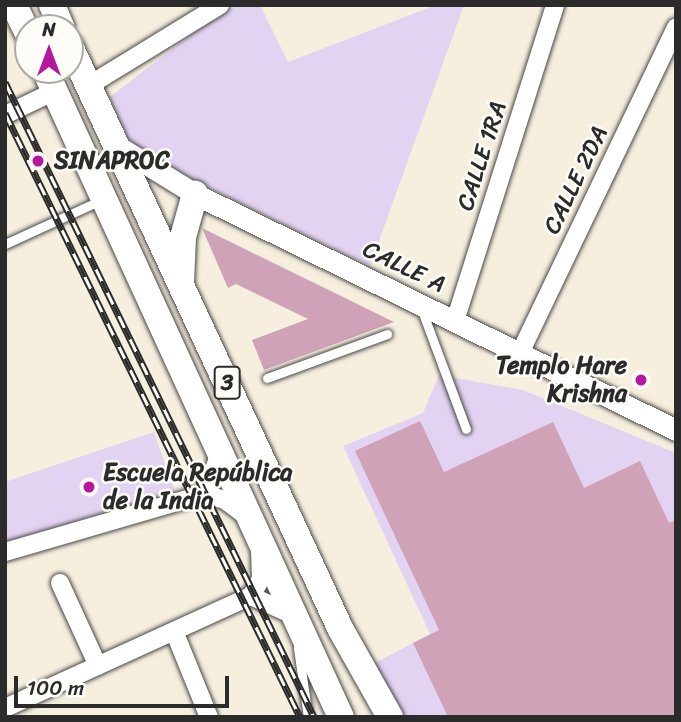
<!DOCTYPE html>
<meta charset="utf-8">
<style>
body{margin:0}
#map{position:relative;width:681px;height:722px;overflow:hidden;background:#f6efde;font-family:Sriracha,sans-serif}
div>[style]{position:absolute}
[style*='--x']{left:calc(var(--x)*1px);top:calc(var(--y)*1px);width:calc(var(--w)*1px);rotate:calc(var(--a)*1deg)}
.built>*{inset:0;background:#e3d3f2}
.building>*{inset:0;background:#cfa2b8}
.roads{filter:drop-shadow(0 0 2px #494846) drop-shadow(0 0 2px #494846)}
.service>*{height:9px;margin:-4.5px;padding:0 4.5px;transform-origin:4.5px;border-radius:4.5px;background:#fff}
.minor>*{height:18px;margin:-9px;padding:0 9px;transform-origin:9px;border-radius:9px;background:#fff}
.tertiary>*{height:21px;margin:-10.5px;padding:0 10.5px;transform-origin:10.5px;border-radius:10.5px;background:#fff}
.primary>*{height:26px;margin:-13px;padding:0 13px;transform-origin:13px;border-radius:13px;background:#fff}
.rail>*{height:7px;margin-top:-3.5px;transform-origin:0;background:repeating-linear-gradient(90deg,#fdfcf7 0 13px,#2b2b2b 0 26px);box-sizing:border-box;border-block:2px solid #2b2b2b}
.dots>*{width:19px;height:19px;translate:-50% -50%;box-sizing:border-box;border:4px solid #fdfcf7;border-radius:50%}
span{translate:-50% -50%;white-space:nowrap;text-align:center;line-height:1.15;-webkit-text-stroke:5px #fdfcf7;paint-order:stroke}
.shield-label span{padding:2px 5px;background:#fdfcf7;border:2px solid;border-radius:5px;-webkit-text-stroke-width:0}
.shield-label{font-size:23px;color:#2b2b2b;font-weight:700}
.street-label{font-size:24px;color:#2b2b2b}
.poi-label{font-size:24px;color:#2b2b2b;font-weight:700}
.left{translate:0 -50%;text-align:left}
.right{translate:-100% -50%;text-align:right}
.frame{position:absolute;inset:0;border:7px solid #2b2b2b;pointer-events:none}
.north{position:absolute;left:14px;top:14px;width:70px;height:70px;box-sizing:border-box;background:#fdfcf7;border:2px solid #a9a8a5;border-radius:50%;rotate:0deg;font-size:19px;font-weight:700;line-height:28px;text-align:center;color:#2b2b2b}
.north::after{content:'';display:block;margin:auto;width:24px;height:32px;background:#b5179e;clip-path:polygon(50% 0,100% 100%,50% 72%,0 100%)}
.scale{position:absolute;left:14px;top:676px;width:215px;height:32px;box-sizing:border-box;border:4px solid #2b2b2b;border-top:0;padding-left:9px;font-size:21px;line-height:24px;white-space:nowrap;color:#2b2b2b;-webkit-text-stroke:5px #fdfcf7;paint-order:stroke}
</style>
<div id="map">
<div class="built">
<div style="clip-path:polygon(237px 5px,260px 5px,288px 62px,436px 5px,464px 5px,370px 266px,130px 149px,110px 97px,211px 19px)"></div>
<div style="clip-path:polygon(439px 375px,523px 390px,676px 453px,676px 717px,394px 717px,371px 665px,430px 634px,343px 446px,423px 413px)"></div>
<div style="clip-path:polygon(154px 432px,175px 492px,5px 542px,5px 482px)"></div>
</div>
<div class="building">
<div style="clip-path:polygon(202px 228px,394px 322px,264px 370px,252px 340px,308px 319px,236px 284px,228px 288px)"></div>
<div style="clip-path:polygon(420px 421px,444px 472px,553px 422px,584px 488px,640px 461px,669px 523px,676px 520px,676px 717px,448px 717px,413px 643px,439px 630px,355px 451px)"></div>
</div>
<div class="roads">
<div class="service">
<div style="--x:5;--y:244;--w:106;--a:-24.6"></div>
<div style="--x:421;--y:308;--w:129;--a:69.6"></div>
<div style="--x:267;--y:378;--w:128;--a:-20.1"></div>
<div style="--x:298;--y:648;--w:70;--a:81.8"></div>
</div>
<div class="minor">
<div style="--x:88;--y:86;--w:155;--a:-31.5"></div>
<div style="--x:5;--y:115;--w:55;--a:-25.6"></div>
<div style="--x:455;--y:321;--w:331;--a:-72.4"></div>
<div style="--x:520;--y:353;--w:361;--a:-64.4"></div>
<div style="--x:205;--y:494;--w:44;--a:-69.9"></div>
<div style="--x:5;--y:552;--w:208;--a:-16.2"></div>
<div style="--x:205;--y:494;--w:21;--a:17"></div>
<div style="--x:225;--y:500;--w:26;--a:37"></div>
<div style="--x:60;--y:583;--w:91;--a:65.4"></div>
<div style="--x:251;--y:596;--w:46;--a:24.3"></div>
<div style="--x:174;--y:631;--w:93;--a:67.9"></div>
<div style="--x:5;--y:708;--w:270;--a:-24.5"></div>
<div style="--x:251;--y:596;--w:20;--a:-60"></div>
<div style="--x:261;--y:579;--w:28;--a:-92"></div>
</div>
<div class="tertiary">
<div style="--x:114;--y:144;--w:95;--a:31.7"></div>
<div style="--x:195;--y:194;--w:536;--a:26.13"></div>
</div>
<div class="primary">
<div style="--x:14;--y:5;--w:32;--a:64"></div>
<div style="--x:52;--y:5;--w:25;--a:67"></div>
<div style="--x:70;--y:46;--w:644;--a:65.11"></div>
<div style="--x:341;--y:630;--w:100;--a:60.6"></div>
<div style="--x:45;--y:70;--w:711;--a:65.42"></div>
<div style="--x:181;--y:283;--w:46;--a:-87.5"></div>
<div style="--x:183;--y:237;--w:45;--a:-74.4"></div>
</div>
</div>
<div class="rail">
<div style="--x:5;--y:82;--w:706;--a:64.05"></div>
<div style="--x:5;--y:113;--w:672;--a:63.97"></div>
</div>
<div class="dots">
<div style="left:38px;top:161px;background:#b5179e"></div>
<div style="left:641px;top:380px;background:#b5179e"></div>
<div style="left:89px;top:487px;background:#b5179e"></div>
</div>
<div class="shield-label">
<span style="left:227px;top:383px">3</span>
</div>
<div class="street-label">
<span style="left:482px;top:156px;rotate:-72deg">CALLE 1RA</span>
<span style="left:576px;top:180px;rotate:-64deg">CALLE 2DA</span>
<span style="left:404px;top:267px;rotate:26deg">CALLE A</span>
</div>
<div class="poi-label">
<span class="left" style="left:54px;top:161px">SINAPROC</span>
<span class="right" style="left:627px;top:380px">Templo Hare<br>Krishna</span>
<span class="left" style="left:103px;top:487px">Escuela República<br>de la India</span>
</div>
<div class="frame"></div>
<div class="north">N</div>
<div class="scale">100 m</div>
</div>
